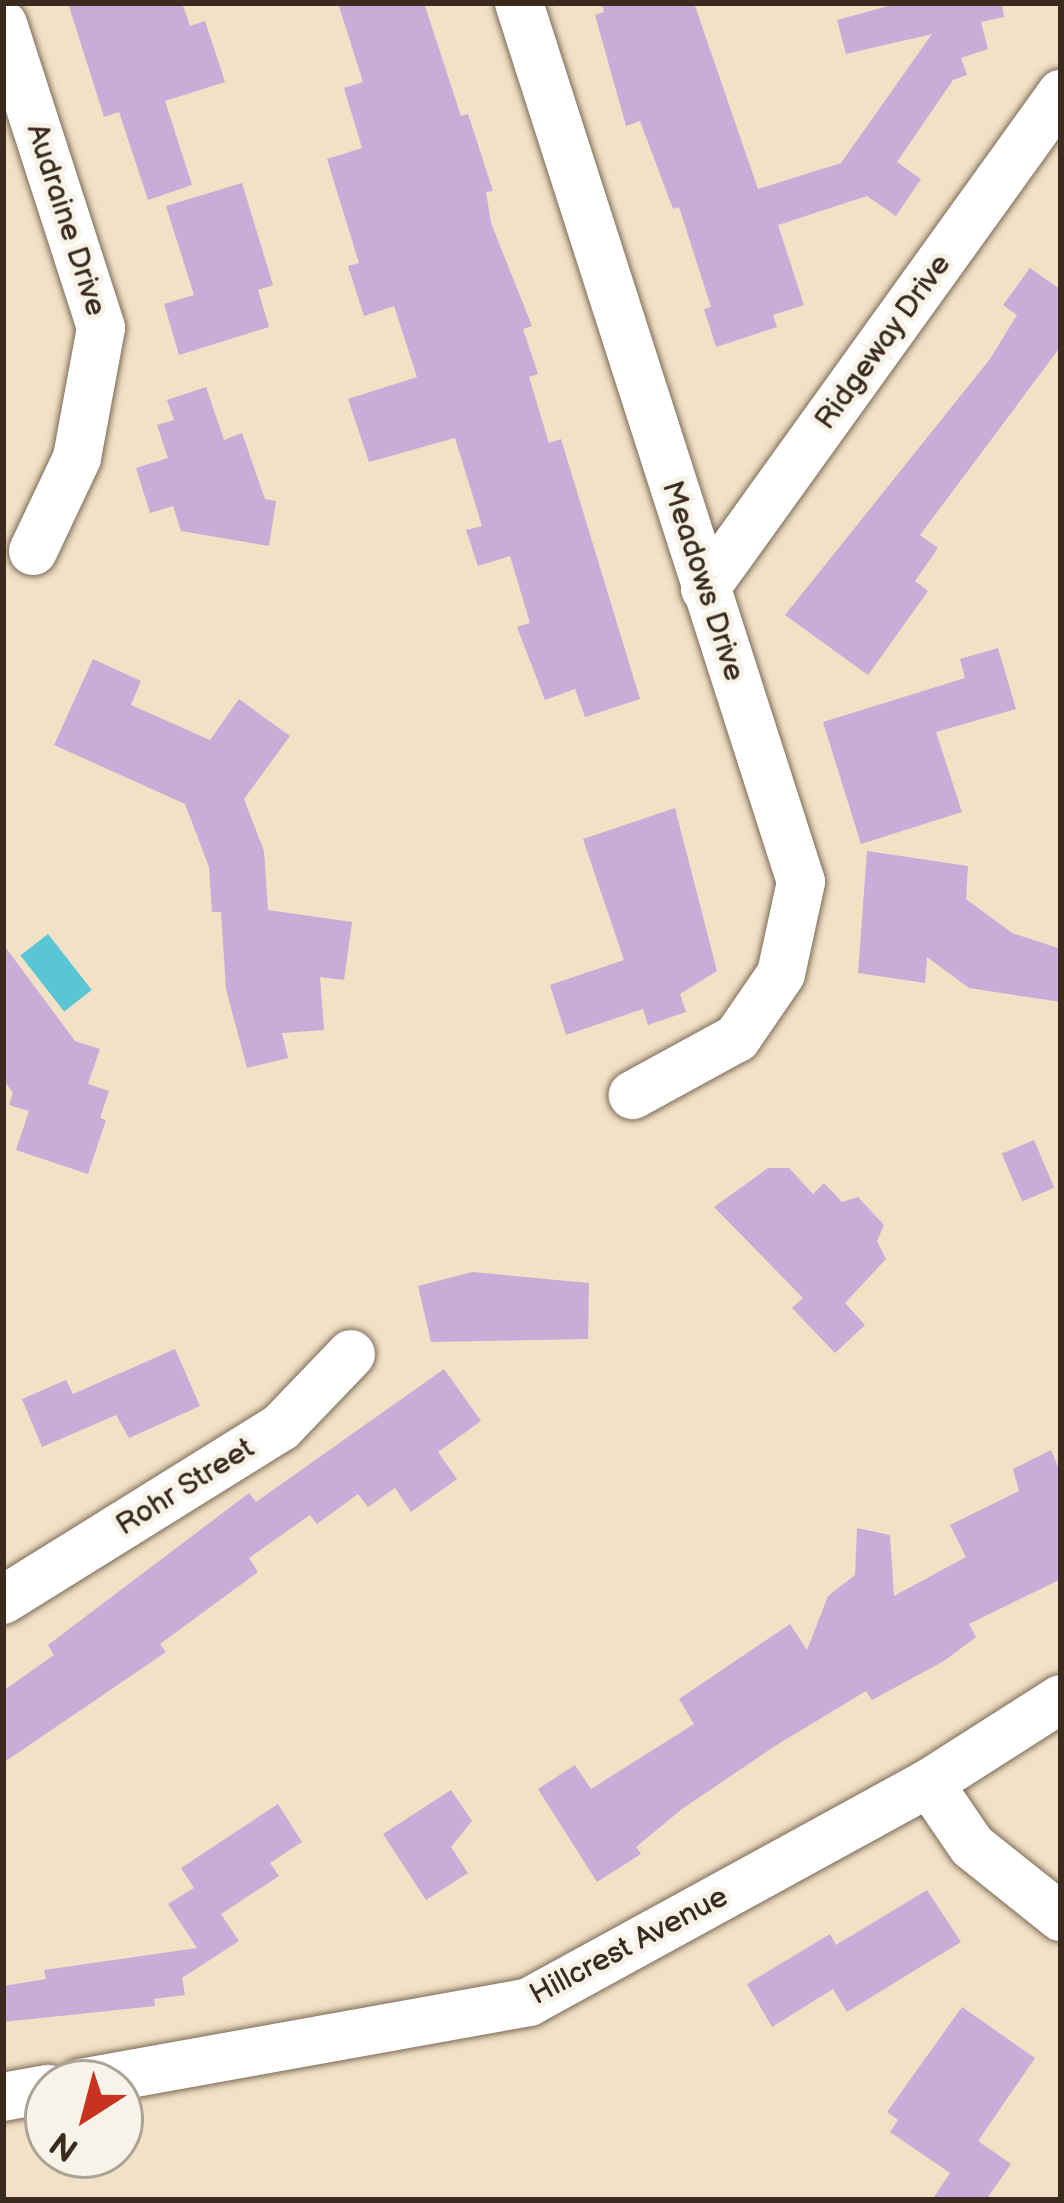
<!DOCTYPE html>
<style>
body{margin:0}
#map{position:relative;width:1064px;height:2203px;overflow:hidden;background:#f1e1c5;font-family:"Balsamiq Sans",sans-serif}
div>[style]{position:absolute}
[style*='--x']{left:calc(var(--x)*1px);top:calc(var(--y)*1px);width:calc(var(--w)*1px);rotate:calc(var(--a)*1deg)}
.water>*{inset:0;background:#5ac5d4;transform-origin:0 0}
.building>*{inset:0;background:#c8add9;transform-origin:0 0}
.roads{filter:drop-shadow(0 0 3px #7b6a58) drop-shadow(0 0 3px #7b6a58)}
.minor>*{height:48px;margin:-24px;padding:0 24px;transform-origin:24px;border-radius:24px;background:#fff}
span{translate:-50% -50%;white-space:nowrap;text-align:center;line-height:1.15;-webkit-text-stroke:10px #f7f3e8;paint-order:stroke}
.street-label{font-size:30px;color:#3b2a1e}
.frame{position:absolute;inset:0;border:6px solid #3b2a1e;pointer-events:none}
.north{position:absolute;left:24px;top:2059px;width:120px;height:120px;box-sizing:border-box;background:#f7f3e8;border:3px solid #aca397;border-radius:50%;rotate:216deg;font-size:33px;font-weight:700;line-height:48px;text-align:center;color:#3b2a1e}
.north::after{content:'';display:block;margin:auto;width:42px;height:54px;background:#c8321e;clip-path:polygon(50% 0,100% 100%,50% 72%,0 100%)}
</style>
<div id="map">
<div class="water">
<div style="left:48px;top:934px;width:71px;height:35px;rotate:52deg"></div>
</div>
<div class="building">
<div style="clip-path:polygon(68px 3px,182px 3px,190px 26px,205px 21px,225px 82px,165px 101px,192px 185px,148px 200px,119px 112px,104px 117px)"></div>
<div style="clip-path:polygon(338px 3px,424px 3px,461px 116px,468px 114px,493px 191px,486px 192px,491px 223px,532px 326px,523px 329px,538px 374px,529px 377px,549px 443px,561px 439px,640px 699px,585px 717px,575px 689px,545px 700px,517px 627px,530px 623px,510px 556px,478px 566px,466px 530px,482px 526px,455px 438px,369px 462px,348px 399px,417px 377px,394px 306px,364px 316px,348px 266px,359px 263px,327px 159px,362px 148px,344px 88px,363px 82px)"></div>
<div style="clip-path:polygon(601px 3px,694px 3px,758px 189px,841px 163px,932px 34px,846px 54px,837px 20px,899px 3px,1002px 3px,1004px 17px,981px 22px,988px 49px,961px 58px,967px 75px,953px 80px,897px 162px,921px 179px,896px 216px,867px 196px,778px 225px,804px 305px,773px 315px,777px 327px,716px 347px,704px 309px,711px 307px,679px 207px,673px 209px,640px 121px,626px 126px,595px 15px,604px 12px)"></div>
<div style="clip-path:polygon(242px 183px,273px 285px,258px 290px,269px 327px,179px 355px,164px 304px,194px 295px,166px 206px)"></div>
<div style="clip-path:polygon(1030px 268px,1061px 290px,1061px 346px,920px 535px,938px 548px,915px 581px,928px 591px,868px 675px,785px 615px,990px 359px,1017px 315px,1003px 305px)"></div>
<div style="clip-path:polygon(206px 387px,224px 440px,242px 433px,265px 499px,276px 501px,269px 546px,181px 531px,173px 506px,150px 513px,136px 468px,168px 458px,157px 425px,174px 420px,167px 400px)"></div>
<div style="clip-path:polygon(998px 648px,1016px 709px,936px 732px,962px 812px,861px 844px,823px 722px,965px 678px,960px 659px)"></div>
<div style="clip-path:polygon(93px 659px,141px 681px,131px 705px,210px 740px,239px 699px,290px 736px,244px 799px,264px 851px,268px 910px,352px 922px,344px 980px,320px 977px,324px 1030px,282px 1033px,288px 1058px,247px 1068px,226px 989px,221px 912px,212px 912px,209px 867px,185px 804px,54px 745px)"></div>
<div style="clip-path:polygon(675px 808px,717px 971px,680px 994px,686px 1012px,648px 1025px,643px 1009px,566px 1035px,550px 985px,624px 960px,583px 839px)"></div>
<div style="clip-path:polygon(867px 851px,968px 866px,966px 899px,1012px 933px,1061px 949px,1061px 1002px,969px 988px,927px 957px,925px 983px,858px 973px)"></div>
<div style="clip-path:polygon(3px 944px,75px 1041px,100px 1049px,88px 1084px,109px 1091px,100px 1118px,106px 1120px,88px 1174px,16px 1150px,29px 1111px,9px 1105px,13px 1093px,3px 1079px)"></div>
<div style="left:1034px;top:1140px;width:52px;height:35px;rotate:67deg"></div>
<div style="clip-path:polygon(768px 1168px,789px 1168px,813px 1194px,824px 1183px,842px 1202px,858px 1197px,884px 1225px,877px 1241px,886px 1259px,845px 1303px,865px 1325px,835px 1353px,792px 1308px,803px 1298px,714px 1207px)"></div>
<div style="clip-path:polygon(472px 1272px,589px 1283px,588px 1339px,431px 1342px,418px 1286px)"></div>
<div style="clip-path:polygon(175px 1349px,200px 1406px,129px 1438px,116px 1415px,42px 1447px,22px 1399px,66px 1380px,73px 1394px)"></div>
<div style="clip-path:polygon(444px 1369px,481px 1421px,438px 1452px,457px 1479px,411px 1512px,395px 1488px,368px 1507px,358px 1494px,317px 1524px,310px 1515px,249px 1558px,258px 1572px,160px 1644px,166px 1652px,3px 1763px,3px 1691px,54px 1655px,48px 1645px,249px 1493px,256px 1502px)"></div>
<div style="clip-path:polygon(1051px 1450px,1061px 1474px,1061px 1579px,969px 1624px,976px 1637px,944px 1661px,872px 1700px,866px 1691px,775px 1746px,682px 1809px,636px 1847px,641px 1854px,597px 1882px,538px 1789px,575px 1765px,591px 1789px,694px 1724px,679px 1699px,790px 1624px,807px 1650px,828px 1596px,855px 1575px,857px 1528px,890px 1535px,894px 1596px,966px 1557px,950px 1525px,1019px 1491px,1013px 1469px)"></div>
<div style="clip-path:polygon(451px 1790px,472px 1821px,451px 1847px,468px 1873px,426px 1900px,383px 1834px)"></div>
<div style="clip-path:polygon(278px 1804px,302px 1842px,270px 1863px,279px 1876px,221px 1914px,239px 1941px,182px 1978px,185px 1995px,154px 1999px,155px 2006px,3px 2022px,3px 1986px,46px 1979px,44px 1970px,197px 1948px,168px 1904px,194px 1888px,181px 1868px)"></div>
<div style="clip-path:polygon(927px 1890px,961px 1942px,847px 2012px,833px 1989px,772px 2027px,747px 1984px,830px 1934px,836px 1945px)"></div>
<div style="clip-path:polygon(962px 2007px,1035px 2058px,978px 2141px,1011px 2164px,986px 2200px,932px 2200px,950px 2173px,890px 2132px,898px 2120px,887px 2112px)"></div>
</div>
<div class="roads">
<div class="minor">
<div style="--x:519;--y:3;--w:923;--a:72.21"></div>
<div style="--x:801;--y:882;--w:94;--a:102.3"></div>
<div style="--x:781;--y:974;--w:78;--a:124.5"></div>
<div style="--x:737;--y:1038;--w:119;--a:151.3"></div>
<div style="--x:3;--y:24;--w:319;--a:72.1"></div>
<div style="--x:101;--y:328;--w:132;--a:100.5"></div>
<div style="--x:77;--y:458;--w:103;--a:115.3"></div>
<div style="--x:705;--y:589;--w:610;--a:-54.28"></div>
<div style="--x:3;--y:1600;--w:327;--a:-31.9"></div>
<div style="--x:281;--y:1427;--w:101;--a:-46.2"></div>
<div style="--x:929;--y:1783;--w:76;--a:55.7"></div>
<div style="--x:972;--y:1846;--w:114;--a:38.6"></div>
<div style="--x:80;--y:2083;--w:456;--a:-10.2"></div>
<div style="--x:529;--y:2002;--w:456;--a:-28.7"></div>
<div style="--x:929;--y:1783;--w:156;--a:-32.5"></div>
<div style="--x:3;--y:2097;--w:46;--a:-10.1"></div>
</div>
</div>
<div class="street-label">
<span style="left:66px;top:220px;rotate:72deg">Audraine Drive</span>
<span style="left:883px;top:342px;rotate:-54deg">Ridgeway Drive</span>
<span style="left:703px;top:581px;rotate:72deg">Meadows Drive</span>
<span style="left:185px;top:1487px;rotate:-32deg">Rohr Street</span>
<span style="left:629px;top:1946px;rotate:-28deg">Hillcrest Avenue</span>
</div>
<div class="frame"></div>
<div class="north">N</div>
</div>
